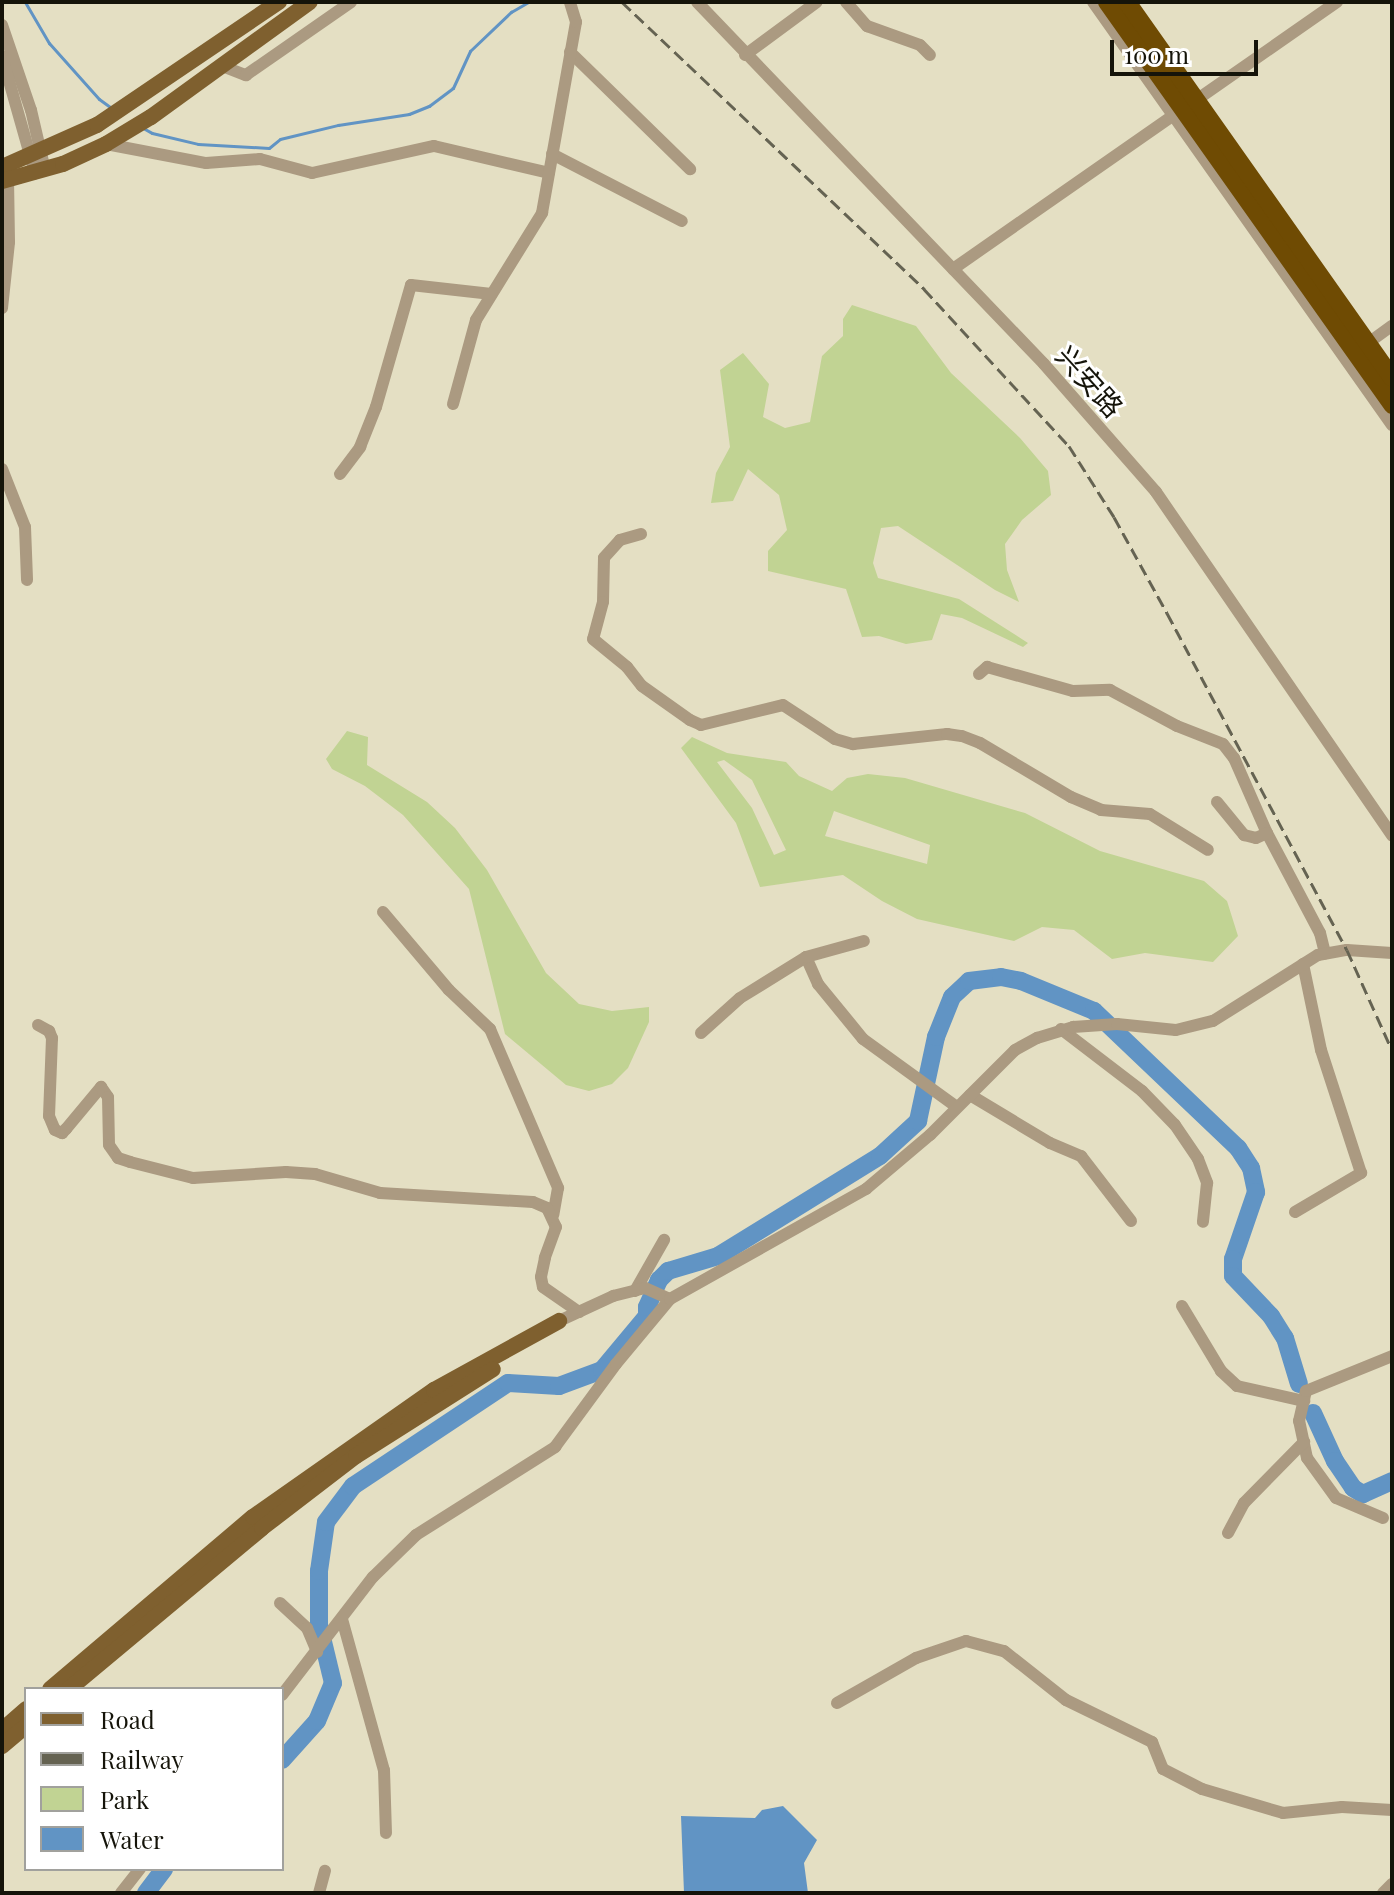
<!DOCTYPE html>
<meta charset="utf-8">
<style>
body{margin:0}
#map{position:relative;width:1394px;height:1895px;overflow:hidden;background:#e4dfc3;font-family:"Playfair Display","Noto Sans SC",serif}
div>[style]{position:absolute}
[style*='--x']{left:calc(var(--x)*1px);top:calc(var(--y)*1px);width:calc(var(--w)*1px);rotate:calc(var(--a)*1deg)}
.green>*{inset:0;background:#c1d393}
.water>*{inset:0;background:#6194c4}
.stream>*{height:3px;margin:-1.5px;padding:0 1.5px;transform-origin:1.5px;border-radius:1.5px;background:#6194c4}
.river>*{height:18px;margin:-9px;padding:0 9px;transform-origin:9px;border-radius:9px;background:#6194c4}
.minor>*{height:12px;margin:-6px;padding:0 6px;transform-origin:6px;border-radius:6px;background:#ab9a81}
.major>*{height:16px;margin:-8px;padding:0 8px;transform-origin:8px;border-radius:8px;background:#7f602f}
.highway>*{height:18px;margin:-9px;padding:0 9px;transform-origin:9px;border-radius:9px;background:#6f4b03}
.rail>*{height:3px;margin-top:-1.5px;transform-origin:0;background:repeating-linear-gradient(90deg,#656352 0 12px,transparent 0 18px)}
span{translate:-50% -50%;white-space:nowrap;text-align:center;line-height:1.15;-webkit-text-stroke:6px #fff;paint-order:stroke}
.street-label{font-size:28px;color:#15140a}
.frame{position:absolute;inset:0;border:4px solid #15140a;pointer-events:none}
.legend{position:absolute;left:24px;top:1687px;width:260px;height:184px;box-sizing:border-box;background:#fff;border:2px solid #a1a19d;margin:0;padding:10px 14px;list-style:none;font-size:24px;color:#15140a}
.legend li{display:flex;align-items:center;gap:16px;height:40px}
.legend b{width:40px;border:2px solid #a1a19d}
.scale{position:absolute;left:1110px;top:40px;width:148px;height:36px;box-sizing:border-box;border:4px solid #15140a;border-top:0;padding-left:10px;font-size:24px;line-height:28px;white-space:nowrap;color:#15140a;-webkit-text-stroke:6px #fff;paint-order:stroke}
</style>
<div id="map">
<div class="green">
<div style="clip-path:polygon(852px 305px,916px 326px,951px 373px,1020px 438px,1048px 471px,1051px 495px,1022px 520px,1005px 544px,1007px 570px,1019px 602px,995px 590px,898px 526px,881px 528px,873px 563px,878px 578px,959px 599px,1028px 643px,1023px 647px,962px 618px,941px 614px,932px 640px,906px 644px,879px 636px,862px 637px,846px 589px,768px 571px,768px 551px,787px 530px,779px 495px,748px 469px,733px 501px,711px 503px,716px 473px,730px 447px,720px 370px,743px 353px,769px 384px,763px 417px,785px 428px,810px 422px,822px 356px,843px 336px,843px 319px)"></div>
<div style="clip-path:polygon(347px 731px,368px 737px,367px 765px,427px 802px,455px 828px,487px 870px,546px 973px,579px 1004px,612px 1011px,649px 1007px,649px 1022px,628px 1068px,612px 1084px,589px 1091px,566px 1085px,505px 1034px,469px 889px,403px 815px,365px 786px,332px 769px,326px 759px)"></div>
<div style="clip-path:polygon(evenodd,692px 737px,727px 753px,786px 762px,799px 776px,832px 791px,847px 778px,868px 774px,905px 778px,1025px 813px,1100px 851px,1204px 881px,1227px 901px,1238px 936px,1213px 962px,1145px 953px,1112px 959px,1074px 930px,1042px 927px,1014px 941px,917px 919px,882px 901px,843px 875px,760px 887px,736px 823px,681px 748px,692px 737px,724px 760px,752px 780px,786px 850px,774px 855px,752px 808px,717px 762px,724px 760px,692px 737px,834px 811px,930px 845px,927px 864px,825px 836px,834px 811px)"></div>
</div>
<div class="water">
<div style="clip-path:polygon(783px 1806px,817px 1840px,804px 1863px,808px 1893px,684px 1893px,681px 1816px,755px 1818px,762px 1810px)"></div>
</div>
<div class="stream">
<div style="--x:25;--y:2;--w:48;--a:59.7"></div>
<div style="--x:49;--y:43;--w:75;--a:48.2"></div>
<div style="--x:99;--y:99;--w:17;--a:36"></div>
<div style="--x:143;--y:128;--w:10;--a:29"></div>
<div style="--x:152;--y:133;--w:47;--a:13.4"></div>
<div style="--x:198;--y:144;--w:71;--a:3.2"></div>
<div style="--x:269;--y:148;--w:14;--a:-39"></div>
<div style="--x:280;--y:139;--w:60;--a:-13.6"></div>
<div style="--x:338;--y:125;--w:72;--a:-8.8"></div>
<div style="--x:409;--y:114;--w:22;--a:-22"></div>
<div style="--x:429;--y:106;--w:30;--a:-37"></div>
<div style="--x:453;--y:88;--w:41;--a:-65.3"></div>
<div style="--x:470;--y:51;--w:57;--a:-43.6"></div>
<div style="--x:511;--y:12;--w:20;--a:-30"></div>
</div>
<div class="river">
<div style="--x:1313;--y:1413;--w:53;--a:65.4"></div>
<div style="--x:1335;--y:1461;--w:32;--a:56"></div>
<div style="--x:1353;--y:1488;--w:12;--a:31"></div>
<div style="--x:1363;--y:1494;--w:32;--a:-24"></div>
<div style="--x:282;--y:1760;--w:52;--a:-48.1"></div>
<div style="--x:317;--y:1721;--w:41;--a:-67.2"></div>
<div style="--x:333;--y:1683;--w:60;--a:-103.6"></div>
<div style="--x:319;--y:1625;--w:54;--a:-90"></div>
<div style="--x:319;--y:1571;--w:49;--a:-81.9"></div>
<div style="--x:326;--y:1522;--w:45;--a:-53.1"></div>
<div style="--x:353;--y:1486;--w:186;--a:-33.6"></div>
<div style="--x:508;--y:1383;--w:51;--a:3.4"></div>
<div style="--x:559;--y:1386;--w:46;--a:-20.4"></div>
<div style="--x:602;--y:1370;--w:70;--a:-50.2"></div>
<div style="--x:647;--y:1316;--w:9;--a:-90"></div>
<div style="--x:647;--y:1307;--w:30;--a:-66"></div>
<div style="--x:659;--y:1280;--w:13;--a:-45"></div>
<div style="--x:668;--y:1271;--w:52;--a:-16.7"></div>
<div style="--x:718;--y:1256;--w:190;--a:-31.7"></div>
<div style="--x:880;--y:1156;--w:52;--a:-42.6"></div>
<div style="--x:918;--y:1121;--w:86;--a:-77.9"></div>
<div style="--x:936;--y:1037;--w:43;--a:-68.2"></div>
<div style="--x:952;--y:997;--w:23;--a:-43"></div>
<div style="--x:969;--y:981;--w:32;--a:-7"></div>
<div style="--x:1001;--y:977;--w:20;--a:11"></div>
<div style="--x:1021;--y:981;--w:79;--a:22.3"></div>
<div style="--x:1094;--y:1011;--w:199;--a:43.6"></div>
<div style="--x:1238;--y:1148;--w:24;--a:57"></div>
<div style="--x:1251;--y:1168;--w:25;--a:78"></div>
<div style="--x:1256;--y:1192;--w:71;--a:108.9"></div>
<div style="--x:1233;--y:1259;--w:17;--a:90"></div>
<div style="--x:1233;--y:1276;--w:55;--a:46.5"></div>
<div style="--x:1271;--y:1316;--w:26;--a:58"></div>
<div style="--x:1285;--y:1338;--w:48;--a:73.1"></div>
<div style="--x:146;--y:1893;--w:30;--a:-53"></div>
</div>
<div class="minor">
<div style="--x:697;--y:2;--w:501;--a:46.21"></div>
<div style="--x:1044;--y:364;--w:170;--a:48.8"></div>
<div style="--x:1156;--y:492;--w:417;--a:55.5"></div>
<div style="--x:846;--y:2;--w:32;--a:49"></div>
<div style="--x:867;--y:26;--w:56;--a:19.7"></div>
<div style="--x:920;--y:45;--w:14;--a:45"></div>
<div style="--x:1093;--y:2;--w:518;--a:54.75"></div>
<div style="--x:2;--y:25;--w:90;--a:71.2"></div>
<div style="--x:31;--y:110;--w:62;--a:76.9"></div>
<div style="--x:570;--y:52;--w:168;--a:44.3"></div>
<div style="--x:745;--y:55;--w:89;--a:-36.4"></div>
<div style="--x:2;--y:56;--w:122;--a:74.2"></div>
<div style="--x:222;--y:66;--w:26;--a:21"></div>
<div style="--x:246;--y:75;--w:128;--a:-34.8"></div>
<div style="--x:1192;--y:103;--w:177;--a:-34.9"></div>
<div style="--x:106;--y:144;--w:102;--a:10.8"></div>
<div style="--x:206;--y:163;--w:54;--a:-4.2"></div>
<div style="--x:260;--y:159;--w:54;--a:15.1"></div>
<div style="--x:312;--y:173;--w:125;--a:-12.5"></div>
<div style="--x:434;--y:146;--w:118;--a:13.2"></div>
<div style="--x:552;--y:154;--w:146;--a:27.3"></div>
<div style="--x:953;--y:269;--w:273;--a:-34.9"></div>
<div style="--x:2;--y:308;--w:66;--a:-83.9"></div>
<div style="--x:9;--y:242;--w:61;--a:-90.9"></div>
<div style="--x:1364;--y:346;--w:34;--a:-36"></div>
<div style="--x:453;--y:404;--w:87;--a:-74.7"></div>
<div style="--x:476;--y:320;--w:126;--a:-58.3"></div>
<div style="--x:542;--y:213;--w:194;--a:-79.9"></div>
<div style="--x:576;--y:22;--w:21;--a:-107"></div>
<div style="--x:2;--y:469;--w:62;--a:68.4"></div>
<div style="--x:25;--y:527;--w:53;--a:87.8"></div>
<div style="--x:340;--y:474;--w:34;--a:-53"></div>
<div style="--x:360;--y:447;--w:43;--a:-68.2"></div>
<div style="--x:376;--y:407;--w:127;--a:-74"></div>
<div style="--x:411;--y:285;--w:81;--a:6.4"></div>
<div style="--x:641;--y:534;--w:22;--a:164"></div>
<div style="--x:620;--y:540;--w:24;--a:132"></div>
<div style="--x:604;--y:558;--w:44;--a:91.3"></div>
<div style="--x:603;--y:602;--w:38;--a:105"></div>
<div style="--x:593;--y:639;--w:44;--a:39.5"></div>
<div style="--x:627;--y:667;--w:24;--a:52"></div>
<div style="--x:642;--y:686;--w:59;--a:35.3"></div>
<div style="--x:690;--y:720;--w:12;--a:24"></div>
<div style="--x:701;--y:725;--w:84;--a:-13.7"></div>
<div style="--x:783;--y:705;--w:62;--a:33.2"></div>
<div style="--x:835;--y:739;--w:19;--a:16"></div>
<div style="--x:853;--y:744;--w:95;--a:-6.1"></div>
<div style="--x:947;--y:734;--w:15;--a:8"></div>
<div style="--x:962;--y:736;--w:19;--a:21"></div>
<div style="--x:980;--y:743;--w:106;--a:30.7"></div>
<div style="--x:1071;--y:797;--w:33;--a:23"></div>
<div style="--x:1101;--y:810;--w:49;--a:4.7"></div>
<div style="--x:1150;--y:814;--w:68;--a:31.8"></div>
<div style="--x:979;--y:674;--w:11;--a:-41"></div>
<div style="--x:987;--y:667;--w:89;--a:15.6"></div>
<div style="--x:1073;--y:691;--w:37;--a:-2"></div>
<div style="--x:1110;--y:690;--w:76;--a:28.2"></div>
<div style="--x:1177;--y:726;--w:49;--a:21.4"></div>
<div style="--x:1223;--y:744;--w:18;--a:52"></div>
<div style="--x:1234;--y:758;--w:82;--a:66.3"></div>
<div style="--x:1267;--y:833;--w:113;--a:62.1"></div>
<div style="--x:1320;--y:933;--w:21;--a:76"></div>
<div style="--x:1217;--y:802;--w:43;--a:50.7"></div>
<div style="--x:1244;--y:835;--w:12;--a:14"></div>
<div style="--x:1256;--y:838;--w:12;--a:-24"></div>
<div style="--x:383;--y:912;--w:102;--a:49.8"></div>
<div style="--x:449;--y:990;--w:57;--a:43.6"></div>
<div style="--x:490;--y:1029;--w:173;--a:66.8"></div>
<div style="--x:558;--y:1188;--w:27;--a:100"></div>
<div style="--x:806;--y:957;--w:30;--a:66"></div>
<div style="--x:818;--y:984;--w:71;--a:50.7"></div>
<div style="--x:863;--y:1039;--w:116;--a:35.9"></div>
<div style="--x:38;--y:1025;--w:13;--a:29"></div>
<div style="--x:49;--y:1031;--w:8;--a:67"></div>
<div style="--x:52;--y:1038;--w:78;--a:92.2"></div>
<div style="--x:49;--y:1116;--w:15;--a:67"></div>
<div style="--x:55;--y:1130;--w:8;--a:23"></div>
<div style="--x:62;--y:1133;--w:6;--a:-45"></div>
<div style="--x:66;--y:1129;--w:55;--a:-50.2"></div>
<div style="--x:101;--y:1087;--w:12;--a:55"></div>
<div style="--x:108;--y:1097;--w:48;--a:88.8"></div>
<div style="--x:109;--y:1145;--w:16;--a:55"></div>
<div style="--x:118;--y:1158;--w:13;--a:18"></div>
<div style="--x:130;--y:1162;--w:65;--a:14.3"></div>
<div style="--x:193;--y:1178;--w:93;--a:-3.7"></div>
<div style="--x:286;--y:1172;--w:29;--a:4"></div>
<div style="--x:315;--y:1174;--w:68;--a:16.3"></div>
<div style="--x:380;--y:1193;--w:153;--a:3.4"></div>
<div style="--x:533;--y:1202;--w:15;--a:23"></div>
<div style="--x:547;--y:1208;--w:21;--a:65"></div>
<div style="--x:556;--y:1227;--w:33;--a:110"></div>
<div style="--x:545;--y:1258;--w:19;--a:102"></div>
<div style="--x:541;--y:1277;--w:10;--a:79"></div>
<div style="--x:543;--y:1287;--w:44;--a:34.8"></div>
<div style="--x:1061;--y:1029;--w:102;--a:37.4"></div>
<div style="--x:1142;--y:1091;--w:47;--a:45.9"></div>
<div style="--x:1175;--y:1125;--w:41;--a:55.9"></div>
<div style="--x:1198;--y:1159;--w:26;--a:69"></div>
<div style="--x:1207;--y:1183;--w:39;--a:96"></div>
<div style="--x:701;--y:1033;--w:52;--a:-41.9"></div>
<div style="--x:740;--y:998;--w:78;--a:-31.8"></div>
<div style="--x:806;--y:957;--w:60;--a:-15.4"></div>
<div style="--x:970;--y:1095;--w:93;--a:31"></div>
<div style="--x:1050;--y:1143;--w:34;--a:23"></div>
<div style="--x:1081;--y:1156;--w:82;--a:52.4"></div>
<div style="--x:1295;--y:1212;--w:77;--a:-30.6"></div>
<div style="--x:1361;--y:1173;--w:129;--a:-108"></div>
<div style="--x:1321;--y:1050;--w:88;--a:-101.8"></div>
<div style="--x:635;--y:1291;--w:59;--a:-60.4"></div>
<div style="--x:1182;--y:1306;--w:76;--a:59"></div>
<div style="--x:1221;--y:1371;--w:22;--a:43"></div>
<div style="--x:1237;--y:1386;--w:69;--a:12.6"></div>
<div style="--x:559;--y:1321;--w:60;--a:-24.8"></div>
<div style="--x:613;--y:1296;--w:33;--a:-14"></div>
<div style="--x:645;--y:1288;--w:27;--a:24"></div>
<div style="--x:1383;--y:1518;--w:51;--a:-156.9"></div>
<div style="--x:1336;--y:1498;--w:49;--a:-125.9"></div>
<div style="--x:1307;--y:1458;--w:38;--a:-102"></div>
<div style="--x:1299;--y:1421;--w:31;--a:-77"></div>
<div style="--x:1306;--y:1391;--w:93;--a:-22.1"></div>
<div style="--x:1228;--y:1533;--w:34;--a:-62"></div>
<div style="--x:1244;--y:1503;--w:86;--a:-45.5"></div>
<div style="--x:280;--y:1603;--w:37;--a:43"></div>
<div style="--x:307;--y:1628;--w:26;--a:67"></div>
<div style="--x:342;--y:1619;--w:157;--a:74.5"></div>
<div style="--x:384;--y:1770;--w:63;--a:88.2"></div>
<div style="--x:282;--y:1695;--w:149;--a:-52.4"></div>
<div style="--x:373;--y:1577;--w:60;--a:-44.3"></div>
<div style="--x:416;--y:1535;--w:165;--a:-32.3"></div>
<div style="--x:555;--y:1447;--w:103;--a:-53.7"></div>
<div style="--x:616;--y:1364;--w:85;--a:-50.3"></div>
<div style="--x:670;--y:1299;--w:225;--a:-29.3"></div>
<div style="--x:866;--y:1189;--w:84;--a:-40.2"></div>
<div style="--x:930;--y:1135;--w:120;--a:-45"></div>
<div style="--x:1015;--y:1050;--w:25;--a:-29"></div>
<div style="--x:1037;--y:1038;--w:38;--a:-17"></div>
<div style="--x:1073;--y:1027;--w:44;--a:-3.9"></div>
<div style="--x:1117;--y:1024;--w:59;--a:5.8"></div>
<div style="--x:1176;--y:1030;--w:38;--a:-14"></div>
<div style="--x:1213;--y:1021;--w:124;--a:-32.2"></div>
<div style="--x:1318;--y:955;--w:29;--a:-10"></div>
<div style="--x:1347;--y:950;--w:45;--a:3.8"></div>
<div style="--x:837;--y:1703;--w:91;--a:-29.7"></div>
<div style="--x:916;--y:1658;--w:53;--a:-18.8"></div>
<div style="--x:966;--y:1641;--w:39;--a:15"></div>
<div style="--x:1004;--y:1651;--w:79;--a:38.3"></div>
<div style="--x:1066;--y:1700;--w:96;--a:26"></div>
<div style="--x:1152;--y:1742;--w:29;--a:68"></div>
<div style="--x:1163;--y:1769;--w:44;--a:27.1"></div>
<div style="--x:1202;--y:1789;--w:84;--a:16.5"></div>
<div style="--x:1283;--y:1813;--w:59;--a:-5.8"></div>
<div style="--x:1342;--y:1807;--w:50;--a:3.4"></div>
<div style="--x:121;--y:1893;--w:31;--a:-52"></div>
<div style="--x:319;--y:1893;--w:23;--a:-75"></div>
<div style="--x:1383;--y:1893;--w:13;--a:-45"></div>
</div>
<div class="major">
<div style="--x:2;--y:167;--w:104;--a:-23.9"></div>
<div style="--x:97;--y:125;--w:220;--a:-34.1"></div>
<div style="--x:2;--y:181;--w:63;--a:-15.6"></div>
<div style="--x:63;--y:164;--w:47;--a:-24.9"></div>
<div style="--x:106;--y:144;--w:52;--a:-31"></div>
<div style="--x:151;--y:117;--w:196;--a:-35.9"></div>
<div style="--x:50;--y:1689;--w:266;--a:-40.3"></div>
<div style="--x:253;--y:1517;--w:221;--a:-35.1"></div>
<div style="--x:434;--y:1390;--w:143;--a:-28.9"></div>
<div style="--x:69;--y:1689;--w:251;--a:-39.8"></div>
<div style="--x:262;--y:1528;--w:118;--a:-37.5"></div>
<div style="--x:356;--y:1456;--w:162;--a:-32.4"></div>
<div style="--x:2;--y:1730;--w:32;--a:-41"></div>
<div style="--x:2;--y:1746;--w:31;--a:-40"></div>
</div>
<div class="highway">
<div style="--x:1107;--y:2;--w:494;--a:54.7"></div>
<div style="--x:1127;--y:2;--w:460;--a:54.8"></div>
</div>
<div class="rail">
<div style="--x:622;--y:2;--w:417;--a:43.5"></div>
<div style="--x:924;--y:289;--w:214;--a:47.3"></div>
<div style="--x:1069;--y:446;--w:84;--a:57.6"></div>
<div style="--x:1114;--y:517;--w:110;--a:61.1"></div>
<div style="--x:1167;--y:613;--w:382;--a:61.9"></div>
<div style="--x:1347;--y:950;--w:110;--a:65.8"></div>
</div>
<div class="street-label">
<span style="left:1090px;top:381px;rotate:48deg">兴安路</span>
</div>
<div class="frame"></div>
<ul class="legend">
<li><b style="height:10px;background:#7f602f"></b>Road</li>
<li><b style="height:10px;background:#656352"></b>Railway</li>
<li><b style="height:22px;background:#c1d393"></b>Park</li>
<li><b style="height:22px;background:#6194c4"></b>Water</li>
</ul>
<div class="scale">100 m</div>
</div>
